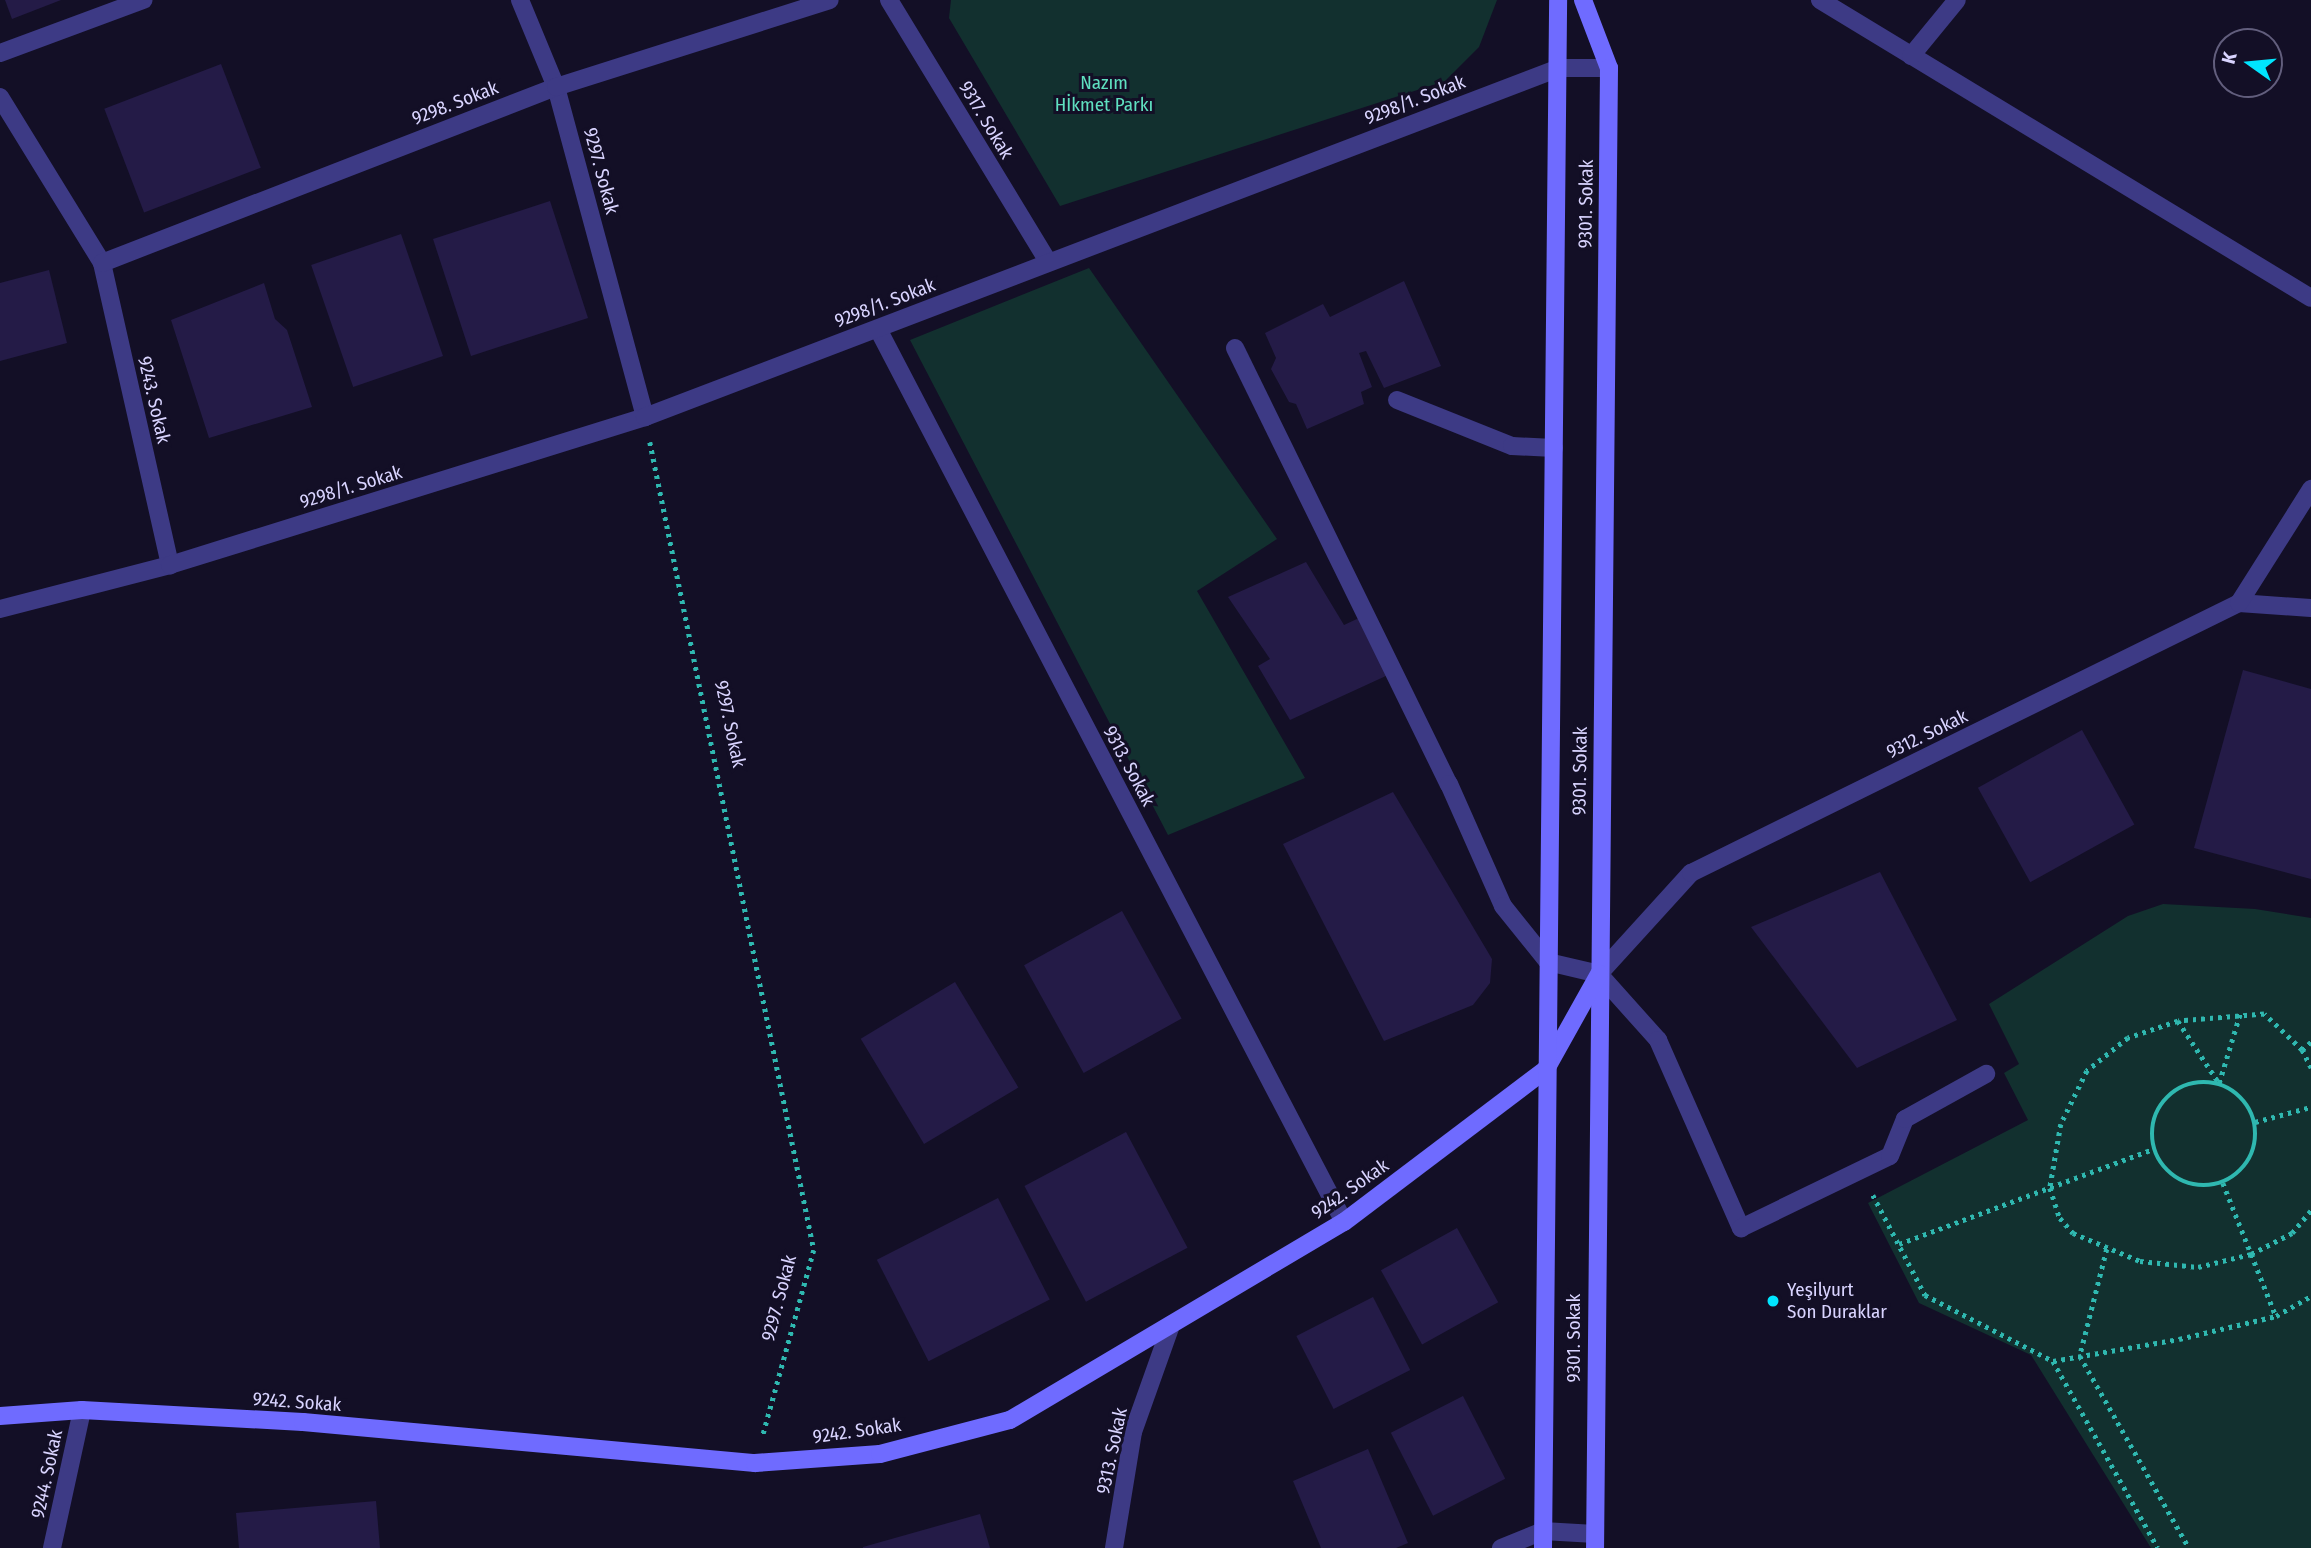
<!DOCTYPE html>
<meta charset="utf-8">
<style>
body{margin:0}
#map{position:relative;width:2311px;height:1548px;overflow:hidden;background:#130f26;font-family:"Fira Sans Condensed",sans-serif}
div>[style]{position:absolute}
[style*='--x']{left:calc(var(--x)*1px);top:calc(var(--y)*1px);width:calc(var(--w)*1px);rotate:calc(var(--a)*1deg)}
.green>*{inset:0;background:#12302f}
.building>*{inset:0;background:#241b47;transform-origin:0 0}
.path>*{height:4.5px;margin-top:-2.25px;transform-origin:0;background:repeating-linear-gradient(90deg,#2fb8b0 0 3.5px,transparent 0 8.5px)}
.path>.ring{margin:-2.25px;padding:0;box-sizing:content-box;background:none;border:4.5px solid #2fb8b0;border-radius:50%}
.lane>*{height:18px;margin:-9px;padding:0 9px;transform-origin:9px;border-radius:9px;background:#3d3a85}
.street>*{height:18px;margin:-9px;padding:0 9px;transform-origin:9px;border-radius:9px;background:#3d3a85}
.secondary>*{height:18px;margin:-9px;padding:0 9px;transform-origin:9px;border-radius:9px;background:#6f6bff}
.dots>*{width:19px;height:19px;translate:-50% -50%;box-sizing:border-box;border:4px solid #130f26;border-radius:50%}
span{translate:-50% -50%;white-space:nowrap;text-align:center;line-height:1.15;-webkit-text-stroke:6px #130f26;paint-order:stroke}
.park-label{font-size:19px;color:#5fe0c0}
.street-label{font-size:19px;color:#d9d4ff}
.poi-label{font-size:19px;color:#d9d4ff}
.left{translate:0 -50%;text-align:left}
.north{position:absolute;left:2213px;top:28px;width:70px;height:70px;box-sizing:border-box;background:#130f26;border:2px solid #625e7d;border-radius:50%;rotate:285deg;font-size:19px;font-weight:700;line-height:28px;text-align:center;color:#d9d4ff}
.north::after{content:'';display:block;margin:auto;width:24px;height:32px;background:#00e5ff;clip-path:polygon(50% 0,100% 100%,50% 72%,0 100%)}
</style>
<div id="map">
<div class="green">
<div style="clip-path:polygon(951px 0,1497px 0,1479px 47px,1445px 81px,1060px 206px,949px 18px)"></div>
<div style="clip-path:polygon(1089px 268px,1277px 539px,1197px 591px,1305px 778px,1168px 835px,910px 340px)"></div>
<div style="clip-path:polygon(2163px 904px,2255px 909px,2311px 918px,2311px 1548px,2151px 1548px,2031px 1355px,1919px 1303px,1868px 1203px,2028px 1120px,2004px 1073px,2019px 1064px,1989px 1004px,2128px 916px)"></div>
</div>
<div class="building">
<div style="clip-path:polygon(5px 0,61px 0,12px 19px)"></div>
<div style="left:221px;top:64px;width:111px;height:125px;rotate:69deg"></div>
<div style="left:550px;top:201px;width:123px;height:123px;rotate:72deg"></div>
<div style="left:401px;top:234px;width:129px;height:95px;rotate:71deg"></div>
<div style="clip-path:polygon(49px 270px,67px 343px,0 361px,0 283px)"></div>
<div style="clip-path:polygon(1404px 281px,1441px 366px,1384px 388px,1366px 351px,1359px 353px,1372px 387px,1361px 392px,1364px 404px,1307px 429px,1296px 404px,1289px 402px,1271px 369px,1276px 358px,1265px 333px,1323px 304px,1330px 317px)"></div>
<div style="clip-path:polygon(264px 283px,275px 319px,287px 330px,312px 407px,209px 438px,171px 320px)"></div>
<div style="clip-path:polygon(1306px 562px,1344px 625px,1359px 618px,1388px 675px,1290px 720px,1258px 666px,1270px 659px,1228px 597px)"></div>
<div style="clip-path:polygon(2243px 670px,2311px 689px,2311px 879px,2194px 848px)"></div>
<div style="left:2082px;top:730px;width:108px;height:119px;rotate:61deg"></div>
<div style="clip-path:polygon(1393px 792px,1492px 959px,1490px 983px,1473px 1005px,1384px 1041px,1283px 844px)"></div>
<div style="clip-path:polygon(1880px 872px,1957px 1020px,1857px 1068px,1751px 927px)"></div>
<div style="left:1122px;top:911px;width:123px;height:112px;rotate:61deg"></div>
<div style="left:955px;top:982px;width:123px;height:110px;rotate:59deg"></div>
<div style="left:1126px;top:1132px;width:131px;height:115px;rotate:62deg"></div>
<div style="left:998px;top:1198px;width:114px;height:136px;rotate:63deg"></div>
<div style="left:1457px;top:1228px;width:85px;height:87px;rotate:61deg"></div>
<div style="left:1373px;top:1297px;width:82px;height:86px;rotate:63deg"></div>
<div style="left:1463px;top:1396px;width:93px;height:81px;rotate:63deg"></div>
<div style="clip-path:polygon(1368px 1449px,1408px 1543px,1396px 1548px,1321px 1548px,1293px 1481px)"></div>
<div style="clip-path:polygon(376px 1501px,380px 1548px,239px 1548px,236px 1513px)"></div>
<div style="clip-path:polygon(980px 1514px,990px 1548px,863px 1548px,863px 1547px)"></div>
</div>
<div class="path">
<div style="--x:650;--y:442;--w:824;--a:78.53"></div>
<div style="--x:814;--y:1250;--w:192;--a:105.4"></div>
<div style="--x:2178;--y:1021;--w:74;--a:56.5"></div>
<div style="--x:2219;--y:1083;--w:72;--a:-73.1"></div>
<div style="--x:2302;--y:1050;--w:12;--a:-42"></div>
<div style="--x:2311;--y:1068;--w:20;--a:-117"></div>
<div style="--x:2302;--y:1050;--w:52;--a:-136.5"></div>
<div style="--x:2264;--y:1014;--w:86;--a:175.3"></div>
<div style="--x:2178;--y:1021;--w:53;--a:161.2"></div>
<div style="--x:2128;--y:1038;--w:53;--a:141.2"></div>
<div style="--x:2087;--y:1071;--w:59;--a:116.1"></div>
<div style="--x:2061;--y:1124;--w:65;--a:99.8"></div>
<div style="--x:2050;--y:1188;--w:32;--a:72"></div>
<div style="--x:2060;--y:1218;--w:20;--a:49"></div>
<div style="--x:2073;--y:1233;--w:73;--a:22.7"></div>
<div style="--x:2140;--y:1261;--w:58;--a:5.9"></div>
<div style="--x:2198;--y:1267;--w:55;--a:-13.8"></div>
<div style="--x:2251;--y:1254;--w:46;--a:-27.1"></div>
<div style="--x:2292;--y:1233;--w:30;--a:-50"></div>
<div class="ring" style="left:2152px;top:1082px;width:99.5px;height:99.5px"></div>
<div style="--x:2255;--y:1122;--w:58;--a:-15"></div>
<div style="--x:2223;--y:1183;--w:143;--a:68.3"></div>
<div style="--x:1873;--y:1195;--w:113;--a:62.5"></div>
<div style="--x:1925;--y:1295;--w:144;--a:27.3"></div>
<div style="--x:2053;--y:1361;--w:214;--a:60.7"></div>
<div style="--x:1899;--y:1244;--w:271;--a:-20.5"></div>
<div style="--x:2107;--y:1249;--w:110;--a:104.2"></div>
<div style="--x:2080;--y:1356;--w:221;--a:60.4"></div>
<div style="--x:2053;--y:1361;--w:128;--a:-9.9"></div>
<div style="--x:2179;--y:1339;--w:100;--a:-13.3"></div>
<div style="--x:2276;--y:1316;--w:40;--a:-29.7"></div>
</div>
<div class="lane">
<div style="--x:1397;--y:400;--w:124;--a:21.8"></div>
<div style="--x:1512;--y:446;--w:42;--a:2.7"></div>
<div style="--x:1599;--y:974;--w:89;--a:48.2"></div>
<div style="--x:1658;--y:1040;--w:206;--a:66.2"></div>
<div style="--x:1741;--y:1228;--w:165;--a:-25.8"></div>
<div style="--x:1890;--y:1156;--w:40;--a:-68"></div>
<div style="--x:1905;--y:1119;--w:93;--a:-29.1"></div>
</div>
<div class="street">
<div style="--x:520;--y:0;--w:94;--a:67.5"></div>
<div style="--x:556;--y:87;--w:342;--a:74.9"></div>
<div style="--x:889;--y:0;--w:306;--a:58.7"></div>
<div style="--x:1820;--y:0;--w:574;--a:31.25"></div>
<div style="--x:0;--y:53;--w:153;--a:-20.3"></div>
<div style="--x:1911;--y:56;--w:72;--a:-50.6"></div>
<div style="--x:0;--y:97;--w:195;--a:58.4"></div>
<div style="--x:102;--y:263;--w:310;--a:77.3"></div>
<div style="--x:170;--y:565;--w:176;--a:165.5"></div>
<div style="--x:102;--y:263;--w:487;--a:-21.2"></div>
<div style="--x:556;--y:87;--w:287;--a:-17.6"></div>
<div style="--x:878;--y:329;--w:1007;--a:62.44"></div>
<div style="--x:1235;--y:348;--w:486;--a:63.9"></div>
<div style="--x:1449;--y:784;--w:133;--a:66.1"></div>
<div style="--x:1503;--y:906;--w:72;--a:51.2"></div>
<div style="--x:1548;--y:962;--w:52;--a:13.2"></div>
<div style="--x:1599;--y:974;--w:137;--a:-47.7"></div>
<div style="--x:1691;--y:873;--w:611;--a:-26.23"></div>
<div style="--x:2239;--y:603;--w:72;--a:4"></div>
<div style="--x:170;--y:565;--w:498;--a:-17.3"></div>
<div style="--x:645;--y:417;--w:978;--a:-20.9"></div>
<div style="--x:1559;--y:68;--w:50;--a:0"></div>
<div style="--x:2239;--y:603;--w:135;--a:-57.7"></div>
<div style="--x:52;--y:1548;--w:141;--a:-77.7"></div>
<div style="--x:1114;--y:1548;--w:118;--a:-80.7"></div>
<div style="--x:1133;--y:1432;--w:114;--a:-70.4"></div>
<div style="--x:1501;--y:1548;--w:45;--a:-22"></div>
<div style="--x:1543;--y:1531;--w:52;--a:3.3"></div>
</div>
<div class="secondary">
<div style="--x:1583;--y:0;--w:73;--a:69.1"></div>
<div style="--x:1609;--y:68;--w:1480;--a:90.54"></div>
<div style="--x:0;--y:1416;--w:82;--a:-4.2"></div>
<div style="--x:82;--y:1410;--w:221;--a:3.1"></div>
<div style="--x:303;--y:1422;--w:454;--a:5.2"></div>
<div style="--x:755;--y:1463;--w:125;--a:-4.1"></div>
<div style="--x:880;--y:1454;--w:134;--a:-14.7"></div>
<div style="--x:1010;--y:1420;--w:388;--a:-30.7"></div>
<div style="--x:1344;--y:1222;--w:253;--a:-37.1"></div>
<div style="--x:1546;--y:1069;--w:109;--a:-60.8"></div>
<div style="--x:1543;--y:1548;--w:1548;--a:-89.44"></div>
</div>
<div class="dots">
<div style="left:1773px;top:1301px;background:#00e5ff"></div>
</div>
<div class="park-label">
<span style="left:1104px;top:94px">Nazım<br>Hİkmet Parkı</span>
</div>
<div class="street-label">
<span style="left:1415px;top:100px;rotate:-21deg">9298/1. Sokak</span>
<span style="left:455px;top:103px;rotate:-21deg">9298. Sokak</span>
<span style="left:986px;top:120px;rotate:59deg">9317. Sokak</span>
<span style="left:601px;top:171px;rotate:75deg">9297. Sokak</span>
<span style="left:1586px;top:204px;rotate:-89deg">9301. Sokak</span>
<span style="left:885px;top:303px;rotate:-21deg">9298/1. Sokak</span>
<span style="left:154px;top:400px;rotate:77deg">9243. Sokak</span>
<span style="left:351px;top:487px;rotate:-17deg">9298/1. Sokak</span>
<span style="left:730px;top:724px;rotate:78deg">9297. Sokak</span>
<span style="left:1927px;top:734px;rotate:-26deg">9312. Sokak</span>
<span style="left:1129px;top:766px;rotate:62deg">9313. Sokak</span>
<span style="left:1580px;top:771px;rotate:-89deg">9301. Sokak</span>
<span style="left:1350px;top:1189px;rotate:-35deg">9242. Sokak</span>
<span style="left:779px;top:1298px;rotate:-75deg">9297. Sokak</span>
<span style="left:1574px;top:1338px;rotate:-90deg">9301. Sokak</span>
<span style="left:297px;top:1402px;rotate:4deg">9242. Sokak</span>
<span style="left:857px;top:1431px;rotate:-8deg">9242. Sokak</span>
<span style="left:1112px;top:1451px;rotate:-78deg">9313. Sokak</span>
<span style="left:47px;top:1474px;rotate:-78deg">9244. Sokak</span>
</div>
<div class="poi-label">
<span class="left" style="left:1787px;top:1301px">Yeşilyurt<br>Son Duraklar</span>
</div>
<div class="north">K</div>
</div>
